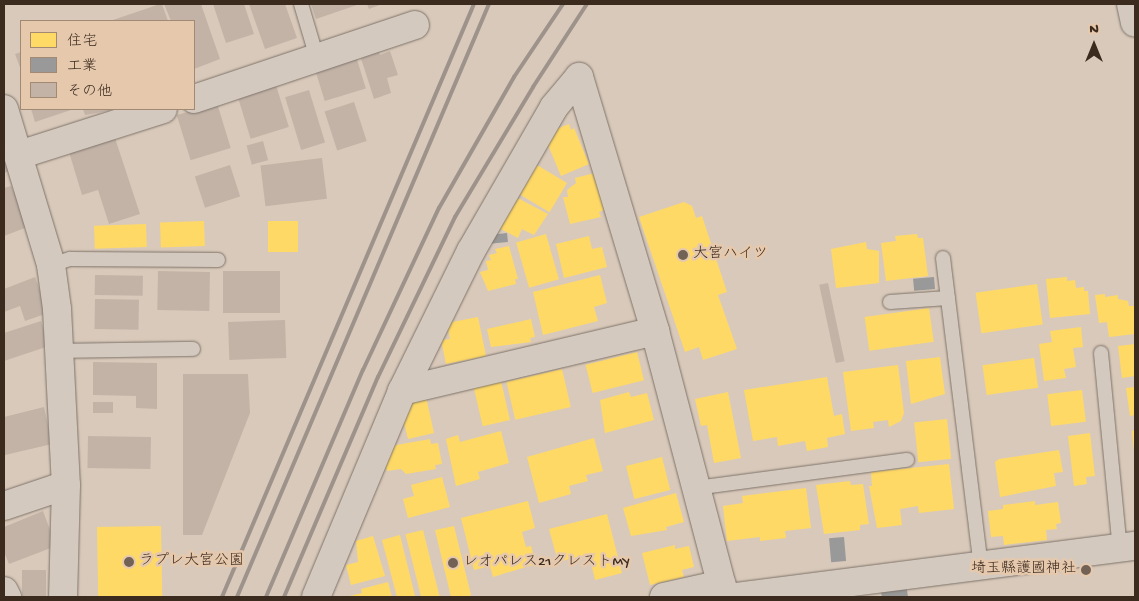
<!DOCTYPE html>
<meta charset="utf-8">
<style>
body{margin:0}
#map{position:relative;width:1139px;height:601px;overflow:hidden;background:#d9c9ba;font-family:"Gochi Hand","Klee One",sans-serif}
div>[style]{position:absolute}
[style*='--x']{left:calc(var(--x)*1px);top:calc(var(--y)*1px);width:calc(var(--w)*1px);rotate:calc(var(--a)*1deg)}
.homes>*{inset:0;background:#ffd966;transform-origin:0 0}
.industry>*{inset:0;background:#999;transform-origin:0 0}
.building>*{inset:0;background:#c3b3a7;transform-origin:0 0}
.roads{filter:drop-shadow(0 0 1px #7d7369) drop-shadow(0 0 1px #7d7369)}
.service>*{height:14px;margin:-7px;padding:0 7px;transform-origin:7px;border-radius:7px;background:#d4c9bf}
.minor>*{height:28px;margin:-14px;padding:0 14px;transform-origin:14px;border-radius:14px;background:#d4c9bf}
.tertiary>*{height:28px;margin:-14px;padding:0 14px;transform-origin:14px;border-radius:14px;background:#d4c9bf}
.rail>*{height:4px;margin:-2px;padding:0 2px;transform-origin:2px;border-radius:2px;background:#9e938b}
.dots>*{width:14px;height:14px;translate:-50% -50%;box-sizing:border-box;border:2px solid #e6c9ad;border-radius:50%}
span{translate:-50% -50%;white-space:nowrap;text-align:center;line-height:1.15;-webkit-text-stroke:5px #e6c9ad;paint-order:stroke}
.poi-label{font-size:15px;color:#3b2a1e}
.left{translate:0 -50%;text-align:left}
.right{translate:-100% -50%;text-align:right}
.frame{position:absolute;inset:0;border:5px solid #3b2a1e;pointer-events:none}
.legend{position:absolute;left:20px;top:20px;width:175px;height:90px;box-sizing:border-box;background:#e6c9ad;border:1px solid #a28974;margin:0;padding:6px 9px;list-style:none;font-size:15px;color:#3b2a1e}
.legend li{display:flex;align-items:center;gap:10px;height:25px}
.legend b{width:25px;border:1px solid #a28974}
.north{position:absolute;left:1069px;top:20px;width:50px;height:50px;-webkit-text-stroke:4px #e6c9ad;paint-order:stroke;rotate:0deg;font-size:14px;font-weight:700;line-height:20px;text-align:center;color:#3b2a1e}
.north::after{content:'';display:block;margin:auto;width:18px;height:22px;background:#3b2a1e;clip-path:polygon(50% 0,100% 100%,50% 72%,0 100%)}
</style>
<div id="map">
<div class="homes">
<div style="clip-path:polygon(569px 124px,571px 130px,574px 128px,589px 164px,561px 176px,546px 140px,549px 132px)"></div>
<div style="left:537px;top:165px;width:35px;height:34px;rotate:31deg"></div>
<div style="clip-path:polygon(595px 173px,604px 210px,599px 212px,601px 217px,570px 224px,563px 197px,568px 197px,567px 190px,576px 183px,575px 178px)"></div>
<div style="clip-path:polygon(512px 195px,548px 214px,534px 235px,522px 229px,518px 238px,495px 226px)"></div>
<div style="clip-path:polygon(684px 202px,692px 206px,696px 218px,702px 216px,727px 292px,718px 295px,737px 349px,703px 360px,699px 347px,685px 352px,639px 217px)"></div>
<div style="left:204px;top:221px;width:25px;height:44px;rotate:88deg"></div>
<div style="left:268px;top:221px;width:30px;height:31px"></div>
<div style="left:146px;top:224px;width:23px;height:52px;rotate:88deg"></div>
<div style="left:546px;top:234px;width:47px;height:31px;rotate:74deg"></div>
<div style="clip-path:polygon(917px 234px,918px 238px,923px 238px,928px 276px,886px 281px,881px 243px,896px 241px,895px 236px)"></div>
<div style="clip-path:polygon(589px 236px,592px 249px,602px 247px,607px 267px,564px 278px,556px 244px)"></div>
<div style="clip-path:polygon(866px 242px,867px 249px,879px 251px,879px 283px,836px 288px,831px 249px)"></div>
<div style="clip-path:polygon(509px 246px,518px 279px,515px 279px,516px 284px,488px 291px,480px 272px,488px 270px,486px 261px,491px 260px,489px 255px,497px 253px,495px 249px)"></div>
<div style="clip-path:polygon(600px 275px,607px 303px,594px 307px,598px 321px,543px 335px,533px 292px)"></div>
<div style="clip-path:polygon(1067px 277px,1067px 281px,1075px 280px,1076px 288px,1084px 287px,1084px 291px,1088px 291px,1090px 314px,1050px 318px,1046px 279px)"></div>
<div style="left:1037px;top:284px;width:41px;height:62px;rotate:82deg"></div>
<div style="clip-path:polygon(1105px 294px,1105px 297px,1118px 295px,1118px 299px,1128px 301px,1129px 306px,1135px 306px,1135px 334px,1109px 337px,1107px 322px,1099px 323px,1095px 295px)"></div>
<div style="left:929px;top:308px;width:34px;height:65px;rotate:82deg"></div>
<div style="clip-path:polygon(478px 317px,486px 356px,446px 364px,441px 340px,450px 339px,447px 323px)"></div>
<div style="clip-path:polygon(531px 319px,535px 337px,530px 338px,531px 342px,491px 347px,487px 329px)"></div>
<div style="clip-path:polygon(1081px 327px,1083px 347px,1073px 348px,1076px 367px,1064px 369px,1066px 378px,1044px 381px,1039px 344px,1052px 342px,1050px 331px)"></div>
<div style="clip-path:polygon(1135px 344px,1135px 376px,1122px 378px,1118px 346px)"></div>
<div style="left:637px;top:352px;width:29px;height:53px;rotate:76deg"></div>
<div style="clip-path:polygon(940px 357px,945px 394px,911px 404px,906px 361px)"></div>
<div style="left:1034px;top:358px;width:30px;height:52px;rotate:82deg"></div>
<div style="clip-path:polygon(898px 365px,904px 413px,901px 421px,889px 427px,888px 420px,873px 422px,874px 428px,851px 431px,843px 372px)"></div>
<div style="left:562px;top:369px;width:39px;height:57px;rotate:77deg"></div>
<div style="clip-path:polygon(827px 377px,834px 416px,842px 414px,845px 434px,827px 438px,828px 447px,807px 451px,805px 441px,778px 446px,777px 437px,753px 441px,744px 390px)"></div>
<div style="left:501px;top:381px;width:40px;height:28px;rotate:77deg"></div>
<div style="clip-path:polygon(1135px 387px,1135px 415px,1130px 416px,1126px 388px)"></div>
<div style="left:1082px;top:390px;width:32px;height:35px;rotate:83deg"></div>
<div style="clip-path:polygon(629px 392px,631px 397px,647px 393px,654px 420px,605px 433px,600px 400px)"></div>
<div style="clip-path:polygon(728px 392px,741px 458px,714px 463px,707px 425px,701px 426px,695px 399px)"></div>
<div style="clip-path:polygon(426px 397px,434px 433px,408px 439px,403px 419px,411px 400px)"></div>
<div style="left:947px;top:419px;width:40px;height:33px;rotate:84deg"></div>
<div style="clip-path:polygon(1135px 430px,1135px 451px,1134px 451px,1132px 431px)"></div>
<div style="clip-path:polygon(501px 431px,509px 463px,478px 472px,480px 479px,456px 486px,446px 439px,458px 435px,460px 442px)"></div>
<div style="clip-path:polygon(1090px 433px,1095px 476px,1086px 477px,1087px 484px,1074px 486px,1068px 436px)"></div>
<div style="clip-path:polygon(594px 438px,603px 471px,586px 475px,588px 481px,569px 486px,571px 494px,539px 503px,527px 457px)"></div>
<div style="clip-path:polygon(430px 439px,431px 444px,438px 443px,442px 464px,435px 465px,436px 469px,406px 474px,401px 469px,387px 471px,385px 461px,391px 446px)"></div>
<div style="clip-path:polygon(1059px 450px,1063px 472px,1054px 473px,1056px 486px,1000px 497px,995px 462px,999px 459px)"></div>
<div style="left:662px;top:457px;width:34px;height:37px;rotate:76deg"></div>
<div style="clip-path:polygon(949px 464px,954px 509px,919px 513px,918px 506px,900px 509px,902px 525px,877px 528px,869px 486px,872px 486px,871px 472px)"></div>
<div style="clip-path:polygon(442px 477px,450px 507px,408px 518px,403px 499px,414px 496px,411px 485px)"></div>
<div style="clip-path:polygon(850px 481px,851px 485px,863px 484px,869px 524px,860px 525px,860px 530px,824px 534px,816px 485px)"></div>
<div style="clip-path:polygon(806px 488px,811px 528px,785px 531px,786px 538px,760px 541px,760px 537px,727px 541px,723px 506px,743px 503px,742px 496px)"></div>
<div style="clip-path:polygon(676px 493px,684px 522px,666px 527px,667px 530px,631px 536px,623px 508px)"></div>
<div style="clip-path:polygon(528px 501px,535px 528px,522px 532px,526px 547px,531px 546px,536px 564px,493px 577px,490px 566px,474px 570px,461px 518px)"></div>
<div style="clip-path:polygon(1035px 501px,1035px 505px,1058px 502px,1061px 523px,1056px 524px,1057px 529px,1046px 530px,1047px 540px,1004px 545px,1003px 536px,991px 537px,988px 511px,1003px 509px,1003px 505px)"></div>
<div style="clip-path:polygon(607px 514px,622px 573px,595px 580px,589px 554px,558px 562px,549px 529px)"></div>
<div style="left:161px;top:526px;width:71px;height:64px;rotate:89deg"></div>
<div style="clip-path:polygon(454px 526px,471px 595px,468px 597px,451px 597px,435px 530px)"></div>
<div style="left:423px;top:530px;width:69px;height:18px;rotate:76deg"></div>
<div style="clip-path:polygon(400px 535px,415px 596px,410px 597px,397px 597px,382px 540px)"></div>
<div style="clip-path:polygon(373px 536px,385px 576px,351px 585px,346px 565px,358px 562px,356px 541px)"></div>
<div style="clip-path:polygon(675px 545px,675px 549px,689px 546px,694px 567px,682px 570px,684px 577px,650px 585px,642px 553px)"></div>
<div style="clip-path:polygon(388px 582px,392px 597px,346px 597px,362px 593px,361px 589px)"></div>
</div>
<div class="industry">
<div style="left:507px;top:233px;width:9px;height:18px;rotate:84deg"></div>
<div style="left:934px;top:277px;width:12px;height:21px;rotate:85deg"></div>
<div style="left:844px;top:537px;width:24px;height:15px;rotate:85deg"></div>
<div style="clip-path:polygon(906px 583px,908px 597px,882px 597px,880px 587px)"></div>
</div>
<div class="building">
<div style="clip-path:polygon(162px 4px,168px 21px,110px 21px,160px 4px)"></div>
<div style="clip-path:polygon(164px 4px,201px 4px,220px 59px,194px 69px,194px 21px,171px 21px)"></div>
<div style="clip-path:polygon(213px 4px,244px 4px,254px 34px,226px 43px)"></div>
<div style="clip-path:polygon(249px 4px,285px 4px,297px 38px,265px 49px)"></div>
<div style="clip-path:polygon(311px 4px,360px 4px,316px 19px)"></div>
<div style="clip-path:polygon(367px 4px,382px 4px,369px 9px)"></div>
<div style="clip-path:polygon(377px 46px,380px 55px,390px 51px,398px 75px,387px 78px,391px 93px,374px 99px,359px 52px)"></div>
<div style="clip-path:polygon(21px 52px,21px 70px,15px 54px)"></div>
<div style="left:355px;top:53px;width:37px;height:43px;rotate:73deg"></div>
<div style="left:276px;top:85px;width:44px;height:40px;rotate:73deg"></div>
<div style="left:309px;top:90px;width:55px;height:25px;rotate:73deg"></div>
<div style="left:354px;top:102px;width:41px;height:31px;rotate:72deg"></div>
<div style="left:217px;top:103px;width:47px;height:42px;rotate:73deg"></div>
<div style="clip-path:polygon(31px 109px,74px 109px,35px 122px)"></div>
<div style="clip-path:polygon(83px 109px,113px 109px,113px 110px,85px 115px)"></div>
<div style="clip-path:polygon(115px 138px,140px 214px,109px 224px,98px 190px,82px 195px,69px 152px)"></div>
<div style="left:263px;top:141px;width:20px;height:17px;rotate:75deg"></div>
<div style="clip-path:polygon(4px 150px,12px 170px,4px 173px)"></div>
<div style="left:322px;top:158px;width:41px;height:62px;rotate:83deg"></div>
<div style="left:230px;top:165px;width:33px;height:37px;rotate:72deg"></div>
<div style="clip-path:polygon(11px 186px,30px 226px,4px 236px,4px 188px)"></div>
<div style="left:158px;top:271px;width:52px;height:39px;rotate:1deg"></div>
<div style="left:223px;top:271px;width:57px;height:42px"></div>
<div style="left:95px;top:275px;width:48px;height:20px;rotate:1deg"></div>
<div style="clip-path:polygon(35px 277px,48px 313px,25px 321px,20px 306px,4px 312px,4px 289px)"></div>
<div style="left:828px;top:283px;width:80px;height:9px;rotate:78deg"></div>
<div style="left:95px;top:299px;width:44px;height:30px;rotate:1deg"></div>
<div style="left:285px;top:320px;width:38px;height:57px;rotate:88deg"></div>
<div style="clip-path:polygon(41px 321px,49px 346px,4px 361px,4px 333px)"></div>
<div style="clip-path:polygon(93px 362px,157px 363px,157px 409px,136px 408px,136px 396px,93px 395px)"></div>
<div style="clip-path:polygon(183px 374px,248px 374px,250px 413px,202px 535px,183px 535px)"></div>
<div style="left:93px;top:402px;width:20px;height:11px"></div>
<div style="clip-path:polygon(44px 407px,52px 444px,5px 455px,4px 417px)"></div>
<div style="left:88px;top:436px;width:63px;height:32px;rotate:1deg"></div>
<div style="clip-path:polygon(43px 511px,56px 546px,9px 564px,4px 552px,4px 527px)"></div>
<div style="left:22px;top:570px;width:24px;height:27px"></div>
</div>
<div class="roads">
<div class="service">
<div style="--x:301;--y:4;--w:56;--a:73.5"></div>
<div style="--x:943;--y:258;--w:310;--a:83"></div>
<div style="--x:51;--y:265;--w:20;--a:-18"></div>
<div style="--x:70;--y:259;--w:148;--a:0.4"></div>
<div style="--x:890;--y:302;--w:58;--a:-3.9"></div>
<div style="--x:61;--y:351;--w:132;--a:-0.9"></div>
<div style="--x:1101;--y:353;--w:197;--a:84.5"></div>
<div style="--x:696;--y:488;--w:213;--a:-7.6"></div>
</div>
<div class="minor">
<div style="--x:579;--y:77;--w:265;--a:73.3"></div>
<div style="--x:655;--y:331;--w:275;--a:75.3"></div>
<div style="--x:194;--y:99;--w:233;--a:-18.5"></div>
<div style="--x:4;--y:109;--w:163;--a:73.2"></div>
<div style="--x:51;--y:265;--w:44;--a:82.2"></div>
<div style="--x:57;--y:309;--w:176;--a:87.1"></div>
<div style="--x:66;--y:485;--w:112;--a:91.5"></div>
<div style="--x:19;--y:155;--w:151;--a:-17.7"></div>
<div style="--x:402;--y:391;--w:260;--a:-13.3"></div>
<div style="--x:4;--y:506;--w:65;--a:-18.7"></div>
<div style="--x:4;--y:591;--w:7;--a:63"></div>
<div style="--x:316;--y:597;--w:223;--a:-67.3"></div>
<div style="--x:402;--y:391;--w:156;--a:-63.8"></div>
<div style="--x:471;--y:251;--w:166;--a:-60"></div>
<div style="--x:554;--y:107;--w:39;--a:-50"></div>
<div style="--x:664;--y:597;--w:59;--a:-12.6"></div>
<div style="--x:735;--y:597;--w:403;--a:-7.3"></div>
</div>
<div class="tertiary">
<div style="--x:1131;--y:4;--w:19;--a:78"></div>
</div>
</div>
<div class="rail">
<div style="--x:222;--y:597;--w:644;--a:-66.98"></div>
<div style="--x:237;--y:597;--w:644;--a:-66.98"></div>
<div style="--x:266;--y:597;--w:247;--a:-66.9"></div>
<div style="--x:363;--y:370;--w:179;--a:-64.9"></div>
<div style="--x:439;--y:208;--w:151;--a:-60.2"></div>
<div style="--x:514;--y:77;--w:88;--a:-56.1"></div>
<div style="--x:284;--y:597;--w:239;--a:-66.9"></div>
<div style="--x:378;--y:377;--w:178;--a:-64.3"></div>
<div style="--x:455;--y:217;--w:152;--a:-59"></div>
<div style="--x:533;--y:87;--w:99;--a:-57"></div>
</div>
<div class="dots">
<div style="left:683px;top:255px;background:#726255"></div>
<div style="left:129px;top:562px;background:#726255"></div>
<div style="left:453px;top:563px;background:#726255"></div>
<div style="left:1086px;top:570px;background:#726255"></div>
</div>
<div class="poi-label">
<span class="left" style="left:693px;top:255px">大宮ハイツ</span>
<span class="left" style="left:139px;top:562px">ラプレ大宮公園</span>
<span class="left" style="left:463px;top:563px">レオパレス21クレストMY</span>
<span class="right" style="left:1076px;top:570px">埼玉縣護國神社</span>
</div>
<div class="frame"></div>
<ul class="legend">
<li><b style="height:14px;background:#ffd966"></b>住宅</li>
<li><b style="height:14px;background:#999"></b>工業</li>
<li><b style="height:14px;background:#c3b3a7"></b>その他</li>
</ul>
<div class="north">N</div>
</div>
